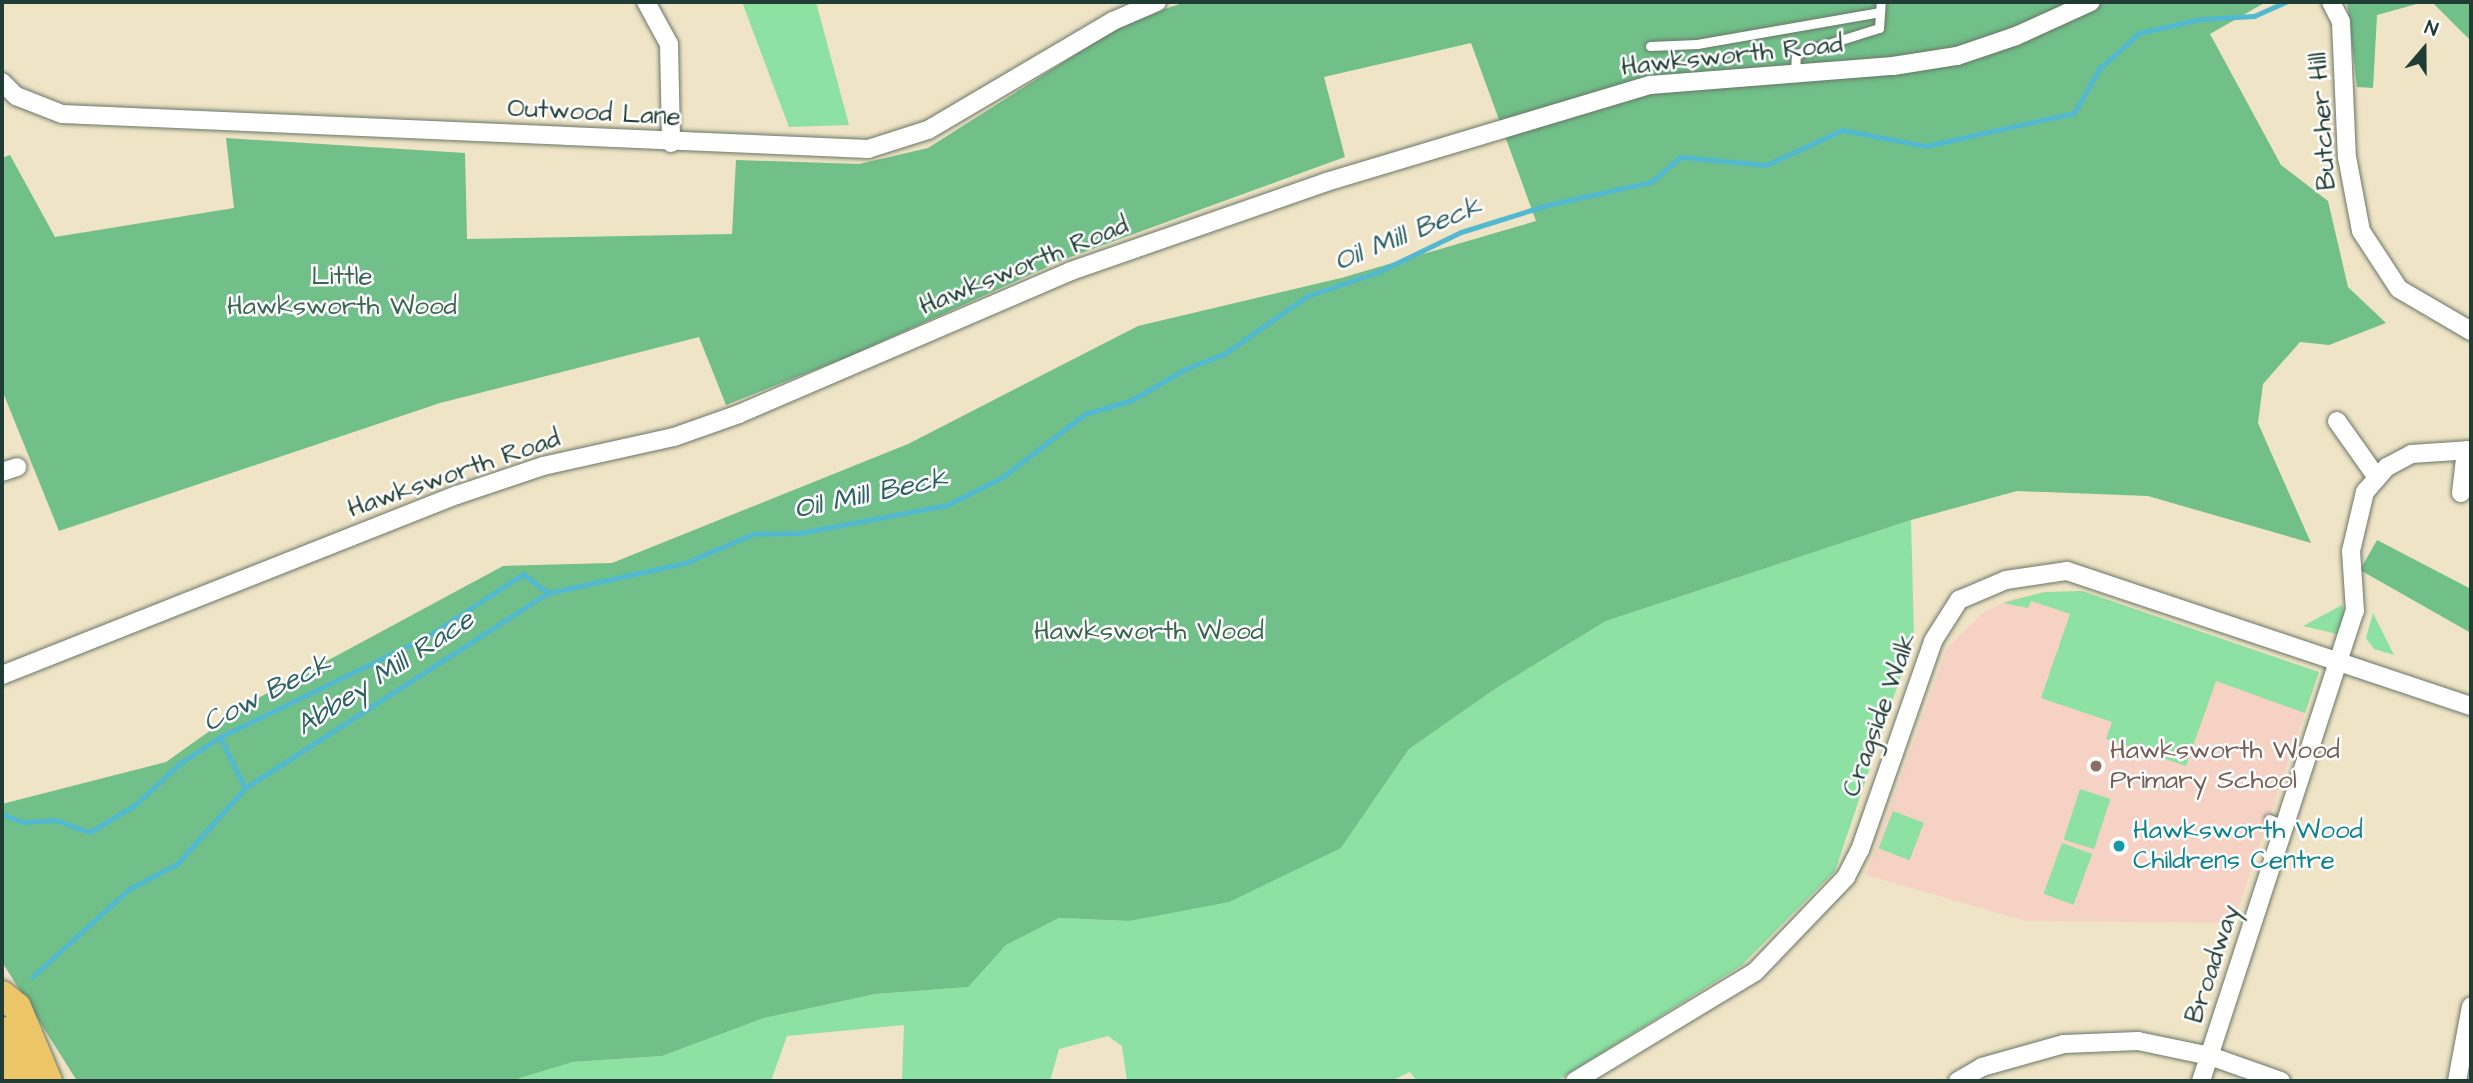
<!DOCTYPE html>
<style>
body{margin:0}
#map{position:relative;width:2473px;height:1083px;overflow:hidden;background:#f0e4c6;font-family:"Architects Daughter",sans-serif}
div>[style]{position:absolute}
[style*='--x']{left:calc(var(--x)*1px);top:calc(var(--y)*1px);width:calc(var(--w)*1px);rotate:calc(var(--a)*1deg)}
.built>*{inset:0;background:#f6d2c4}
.green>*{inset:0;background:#8ce1a3;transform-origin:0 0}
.forest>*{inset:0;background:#71bf89}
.stream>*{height:5px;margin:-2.5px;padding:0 2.5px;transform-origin:2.5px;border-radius:2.5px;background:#52b9d0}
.roads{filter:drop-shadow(0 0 2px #687767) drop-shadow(0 0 2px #687767)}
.lane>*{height:9px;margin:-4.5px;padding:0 4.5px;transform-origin:4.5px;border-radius:4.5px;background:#fff}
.street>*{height:18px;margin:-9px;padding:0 9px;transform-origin:9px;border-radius:9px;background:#fff}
.primary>*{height:28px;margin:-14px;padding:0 14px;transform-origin:14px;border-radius:14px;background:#edc569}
.dots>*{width:19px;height:19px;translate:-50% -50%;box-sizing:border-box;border:4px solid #fff;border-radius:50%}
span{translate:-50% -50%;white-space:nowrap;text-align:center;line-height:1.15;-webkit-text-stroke:5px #fff;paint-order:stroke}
.street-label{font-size:26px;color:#1f3d34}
.park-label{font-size:26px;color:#3a6650}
.education-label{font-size:26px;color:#785e54}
.left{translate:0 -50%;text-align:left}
.culture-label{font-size:26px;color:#0d838f}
.water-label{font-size:28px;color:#2e6263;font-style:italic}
.frame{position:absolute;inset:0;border:4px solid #1f3d34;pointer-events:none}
.north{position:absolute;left:2389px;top:14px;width:70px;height:70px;-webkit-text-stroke:5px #fff;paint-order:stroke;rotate:20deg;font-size:19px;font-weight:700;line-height:28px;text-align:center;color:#1f3d34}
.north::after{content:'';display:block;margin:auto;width:24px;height:32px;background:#1f3d34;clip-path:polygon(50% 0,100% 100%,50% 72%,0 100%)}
</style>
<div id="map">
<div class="built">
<div style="clip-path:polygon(2082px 591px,2319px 672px,2233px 923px,2026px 921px,1866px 875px,1947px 648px,1985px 611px,2014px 598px)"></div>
</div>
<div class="green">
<div style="clip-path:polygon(742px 2px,816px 2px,849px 125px,789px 127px)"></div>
<div style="clip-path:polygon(1911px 520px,1914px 637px,1835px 871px,1742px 965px,1557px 1081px,1417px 1081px,1410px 1072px,1391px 1081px,1127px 1081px,1122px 1046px,1108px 1036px,1059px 1049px,1050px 1081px,902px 1081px,904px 1025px,787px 1036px,771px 1081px,510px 1081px,573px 1062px,662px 1056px,764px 1018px,876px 994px,967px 987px,1006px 945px,1059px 918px,1129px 921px,1341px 848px,1409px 749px,1498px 687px,1606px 621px)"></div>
<div style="clip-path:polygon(2082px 591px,2319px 672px,2305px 713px,2216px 681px,2186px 766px,2106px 739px,2112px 722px,2041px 698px,2070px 614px,2031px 601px,2028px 608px,2003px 603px,2044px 592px)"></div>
<div style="clip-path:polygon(2342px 605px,2345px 615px,2337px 634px,2303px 626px)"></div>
<div style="clip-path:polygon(2373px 613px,2394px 655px,2374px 649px,2366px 638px)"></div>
<div style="left:2080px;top:789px;width:32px;height:53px;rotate:18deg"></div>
<div style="left:1893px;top:811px;width:33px;height:40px;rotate:21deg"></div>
<div style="left:2062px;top:843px;width:32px;height:54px;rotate:20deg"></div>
</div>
<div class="forest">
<div style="clip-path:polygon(1186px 2px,2266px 2px,2210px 34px,2281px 165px,2328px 201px,2348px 287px,2386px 323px,2329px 345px,2300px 342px,2263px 384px,2258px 423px,2311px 543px,2148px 496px,2017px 491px,1911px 520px,1606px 621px,1498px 687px,1409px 749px,1341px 848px,1229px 902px,1129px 921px,1059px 918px,1006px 945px,968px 987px,876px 994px,764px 1018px,662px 1056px,573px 1062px,510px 1081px,77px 1081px,2px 962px,2px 804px,166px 762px,249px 703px,503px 566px,612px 563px,908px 444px,1138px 326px,1341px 278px,1536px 221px,1471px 43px,1324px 77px,1345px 157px,1065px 259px,850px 356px,726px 405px,699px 337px,440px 403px,59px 531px,2px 390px,2px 158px,10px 155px,55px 237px,234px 208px,226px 138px,465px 153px,467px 239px,732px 234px,736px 160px,859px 164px,928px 148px,1130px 20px)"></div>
<div style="clip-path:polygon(2347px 2px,2424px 2px,2377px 15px,2373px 88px,2357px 87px)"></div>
<div style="clip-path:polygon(2432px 2px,2471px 2px,2471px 41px)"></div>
<div style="clip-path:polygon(2377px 540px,2471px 589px,2471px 633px,2360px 570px)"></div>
</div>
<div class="stream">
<div style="--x:220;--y:737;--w:57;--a:63.9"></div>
<div style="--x:2;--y:814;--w:22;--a:22"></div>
<div style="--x:22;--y:822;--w:33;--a:-3"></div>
<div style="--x:55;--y:820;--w:37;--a:19"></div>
<div style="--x:90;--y:832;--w:52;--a:-31"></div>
<div style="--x:135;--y:805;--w:60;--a:-43"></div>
<div style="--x:179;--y:764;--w:49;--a:-33.4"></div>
<div style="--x:220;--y:737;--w:231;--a:-25.9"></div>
<div style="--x:428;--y:636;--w:113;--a:-33.1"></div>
<div style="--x:523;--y:574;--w:31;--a:37"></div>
<div style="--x:32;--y:977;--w:131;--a:-42.2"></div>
<div style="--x:129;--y:889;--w:54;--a:-27.5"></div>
<div style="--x:177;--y:864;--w:102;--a:-48.2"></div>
<div style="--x:245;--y:788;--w:360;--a:-32.8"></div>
<div style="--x:548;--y:593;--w:140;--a:-12.4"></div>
<div style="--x:685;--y:563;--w:74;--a:-23.1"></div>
<div style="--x:753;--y:534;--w:47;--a:-1.2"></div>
<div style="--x:800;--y:533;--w:150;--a:-10.8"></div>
<div style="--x:947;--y:505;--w:60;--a:-26.6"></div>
<div style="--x:1001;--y:478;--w:106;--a:-37.3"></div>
<div style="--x:1085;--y:414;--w:49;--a:-16.6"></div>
<div style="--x:1132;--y:400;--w:61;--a:-30.3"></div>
<div style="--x:1185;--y:369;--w:42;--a:-21"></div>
<div style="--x:1224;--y:354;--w:101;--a:-34.9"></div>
<div style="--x:1307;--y:296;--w:75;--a:-18.7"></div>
<div style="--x:1378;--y:272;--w:92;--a:-25.7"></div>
<div style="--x:1461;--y:232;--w:90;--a:-17.4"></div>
<div style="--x:1547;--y:205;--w:107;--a:-12.5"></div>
<div style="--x:1651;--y:182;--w:39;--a:-40"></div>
<div style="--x:1681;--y:157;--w:85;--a:5.4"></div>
<div style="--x:1766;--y:165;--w:84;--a:-24.7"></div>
<div style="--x:1842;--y:130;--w:86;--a:10.8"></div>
<div style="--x:1926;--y:146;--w:152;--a:-12.6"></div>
<div style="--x:2074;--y:113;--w:51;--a:-60.4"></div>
<div style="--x:2099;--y:69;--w:54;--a:-42"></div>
<div style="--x:2139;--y:33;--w:64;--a:-12.7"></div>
<div style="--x:2201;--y:19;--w:53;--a:-3.2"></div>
<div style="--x:2254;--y:16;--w:35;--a:-24"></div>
</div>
<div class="roads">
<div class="lane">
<div style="--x:1650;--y:46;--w:47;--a:-2.4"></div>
<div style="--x:1697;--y:44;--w:186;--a:-9.9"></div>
<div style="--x:1795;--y:72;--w:18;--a:-87"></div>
<div style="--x:1796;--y:54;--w:87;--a:-17.4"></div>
<div style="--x:1879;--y:28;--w:26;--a:-86"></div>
<div style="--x:2269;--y:819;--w:17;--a:21"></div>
</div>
<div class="street">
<div style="--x:646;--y:2;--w:48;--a:61.3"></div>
<div style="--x:669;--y:44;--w:99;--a:88.8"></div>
<div style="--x:2331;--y:2;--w:22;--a:63"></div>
<div style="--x:2341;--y:22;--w:135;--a:87.5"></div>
<div style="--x:2347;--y:157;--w:75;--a:79.3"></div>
<div style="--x:2361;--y:231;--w:69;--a:56.8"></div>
<div style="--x:2399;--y:289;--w:83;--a:30.3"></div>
<div style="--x:2;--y:82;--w:20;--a:45"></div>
<div style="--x:16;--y:96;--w:49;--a:21.4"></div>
<div style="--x:62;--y:114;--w:807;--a:2.49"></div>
<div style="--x:868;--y:149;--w:63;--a:-17.6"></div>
<div style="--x:928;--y:130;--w:215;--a:-30.5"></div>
<div style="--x:1113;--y:21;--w:48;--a:-23.4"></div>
<div style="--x:2337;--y:421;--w:67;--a:54.7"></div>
<div style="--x:2;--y:472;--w:16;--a:-18"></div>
<div style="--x:2461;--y:493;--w:43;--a:-83.4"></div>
<div style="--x:2;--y:675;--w:489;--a:-21.6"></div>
<div style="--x:457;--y:495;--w:91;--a:-18.6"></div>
<div style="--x:543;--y:466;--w:134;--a:-12.5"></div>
<div style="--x:674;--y:437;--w:69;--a:-19.5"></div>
<div style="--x:739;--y:414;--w:361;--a:-23.3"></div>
<div style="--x:1071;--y:271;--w:270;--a:-19.2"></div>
<div style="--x:1326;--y:182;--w:338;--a:-16.7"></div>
<div style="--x:1650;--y:85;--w:244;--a:-4.5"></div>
<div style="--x:1893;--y:66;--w:65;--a:-8.9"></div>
<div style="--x:1957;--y:56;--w:62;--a:-18.7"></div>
<div style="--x:2016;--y:36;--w:82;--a:-24.4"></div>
<div style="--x:1575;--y:1081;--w:210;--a:-31.2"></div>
<div style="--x:1755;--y:972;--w:132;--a:-46.2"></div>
<div style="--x:1846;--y:877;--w:30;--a:-63"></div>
<div style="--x:1860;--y:850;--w:221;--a:-70.7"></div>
<div style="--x:1933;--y:641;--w:49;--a:-57.6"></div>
<div style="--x:1959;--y:600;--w:51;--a:-23.1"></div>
<div style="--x:2006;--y:580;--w:62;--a:-8.4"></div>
<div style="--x:2067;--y:571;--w:426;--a:18.5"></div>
<div style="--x:1958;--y:1081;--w:28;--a:-30"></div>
<div style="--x:1982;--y:1067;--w:85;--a:-15.7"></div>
<div style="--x:2064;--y:1044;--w:74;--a:-2.3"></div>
<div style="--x:2138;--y:1041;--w:74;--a:11.8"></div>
<div style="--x:2210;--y:1056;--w:75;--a:19.4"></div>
<div style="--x:2201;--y:1081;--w:495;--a:-71.9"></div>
<div style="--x:2355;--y:611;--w:60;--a:-93.8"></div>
<div style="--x:2351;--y:551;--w:61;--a:-76.7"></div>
<div style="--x:2365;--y:492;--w:33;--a:-49"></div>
<div style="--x:2387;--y:467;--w:27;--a:-28"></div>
<div style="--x:2411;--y:454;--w:60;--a:-3.8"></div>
<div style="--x:2457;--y:1081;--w:76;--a:-79.4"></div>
</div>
<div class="primary">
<div style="--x:2;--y:995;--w:19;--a:39"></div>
<div style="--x:17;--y:1007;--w:80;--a:67.3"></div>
<div style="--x:2;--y:1031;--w:53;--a:71.2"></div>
</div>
</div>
<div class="dots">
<div style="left:2096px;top:766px;background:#8d6e63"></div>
<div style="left:2119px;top:846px;background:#0f9aa8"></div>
</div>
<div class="street-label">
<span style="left:1732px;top:56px;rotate:-6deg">Hawksworth Road</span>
<span style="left:594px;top:113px;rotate:3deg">Outwood Lane</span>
<span style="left:2323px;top:121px;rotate:-94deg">Butcher Hill</span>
<span style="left:1024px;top:266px;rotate:-22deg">Hawksworth Road</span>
<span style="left:454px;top:474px;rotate:-19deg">Hawksworth Road</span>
<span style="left:1880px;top:715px;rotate:-70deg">Cragside Walk</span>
<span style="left:2213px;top:964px;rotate:-72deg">Broadway</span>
</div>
<div class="park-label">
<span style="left:342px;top:292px">Little<br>Hawksworth Wood</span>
<span style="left:1149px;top:632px">Hawksworth Wood</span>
</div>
<div class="education-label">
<span class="left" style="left:2110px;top:766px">Hawksworth Wood<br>Primary School</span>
</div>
<div class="culture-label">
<span class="left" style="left:2133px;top:846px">Hawksworth Wood<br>Childrens Centre</span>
</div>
<div class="water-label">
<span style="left:1408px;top:234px;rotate:-22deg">Oil Mill Beck</span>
<span style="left:871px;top:494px;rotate:-12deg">Oil Mill Beck</span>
<span style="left:385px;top:673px;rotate:-33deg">Abbey Mill Race</span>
<span style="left:267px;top:693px;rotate:-27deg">Cow Beck</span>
</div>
<div class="frame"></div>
<div class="north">N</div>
</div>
